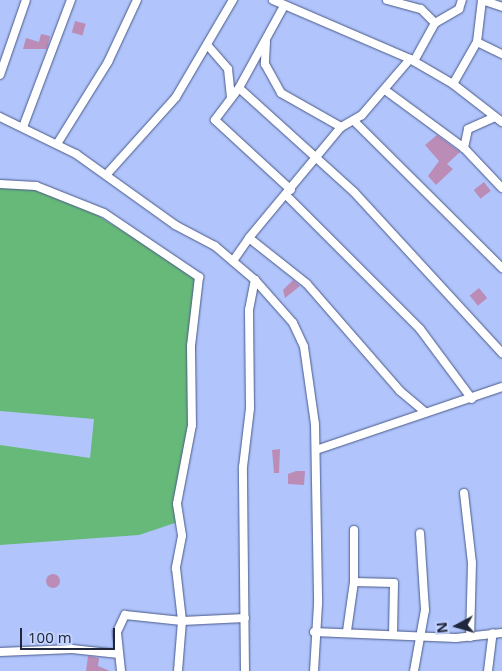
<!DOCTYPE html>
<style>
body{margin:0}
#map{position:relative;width:502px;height:671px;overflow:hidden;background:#b1c5fc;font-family:"Open Sans",sans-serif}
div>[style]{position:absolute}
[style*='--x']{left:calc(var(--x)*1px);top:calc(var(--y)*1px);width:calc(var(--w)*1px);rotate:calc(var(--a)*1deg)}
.green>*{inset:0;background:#67b979}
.building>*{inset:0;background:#ba8cb6;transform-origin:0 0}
.round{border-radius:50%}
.roads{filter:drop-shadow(0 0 1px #4a5989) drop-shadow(0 0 1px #4a5989)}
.street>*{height:8px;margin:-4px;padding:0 4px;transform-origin:4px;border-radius:4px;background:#fff}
span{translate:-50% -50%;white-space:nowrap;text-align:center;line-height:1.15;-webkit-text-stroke:4px #c2d2ff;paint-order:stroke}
.north{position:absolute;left:432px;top:601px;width:50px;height:50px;-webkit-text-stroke:4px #c2d2ff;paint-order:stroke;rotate:264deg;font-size:14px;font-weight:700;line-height:20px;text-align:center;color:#20273c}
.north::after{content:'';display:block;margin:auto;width:18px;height:22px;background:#20273c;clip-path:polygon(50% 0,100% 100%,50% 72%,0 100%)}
.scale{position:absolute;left:20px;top:628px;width:95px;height:22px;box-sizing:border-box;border:2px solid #20273c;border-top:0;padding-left:6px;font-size:15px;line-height:18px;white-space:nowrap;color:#20273c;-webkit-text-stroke:4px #c2d2ff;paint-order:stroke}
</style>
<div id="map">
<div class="green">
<div style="clip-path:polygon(0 187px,28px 187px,74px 201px,198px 277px,193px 436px,178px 509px,181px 521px,139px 535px,0 545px,0 445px,90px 458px,94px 419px,0 411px)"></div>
</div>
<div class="building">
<div style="left:75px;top:21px;width:11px;height:12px;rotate:15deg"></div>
<div style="clip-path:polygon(41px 34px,50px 36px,47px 49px,23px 49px,26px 38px,39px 42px)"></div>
<div style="clip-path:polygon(437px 135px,460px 152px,447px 164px,453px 169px,436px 185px,428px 176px,439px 161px,425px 145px)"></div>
<div style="left:484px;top:182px;width:11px;height:13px;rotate:52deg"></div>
<div style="clip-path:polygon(293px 280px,300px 286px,285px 298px,283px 290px)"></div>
<div style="left:479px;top:288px;width:13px;height:12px;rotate:51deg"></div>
<div style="clip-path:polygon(280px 449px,279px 473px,274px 473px,272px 450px)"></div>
<div style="clip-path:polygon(296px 471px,305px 471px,304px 485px,288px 484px,288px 474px)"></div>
<div class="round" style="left:46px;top:574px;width:14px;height:14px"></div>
<div style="clip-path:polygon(88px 656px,99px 658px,98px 666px,110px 671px,86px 671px)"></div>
</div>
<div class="roads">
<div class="street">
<div style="--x:273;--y:0;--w:149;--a:23.3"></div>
<div style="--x:410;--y:59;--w:50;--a:30.2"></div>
<div style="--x:453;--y:84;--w:62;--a:37.8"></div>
<div style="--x:387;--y:0;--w:35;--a:15"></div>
<div style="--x:421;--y:9;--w:20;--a:45"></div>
<div style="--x:482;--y:0;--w:21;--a:19"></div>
<div style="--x:284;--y:6;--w:94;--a:118.8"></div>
<div style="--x:239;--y:88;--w:40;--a:127"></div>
<div style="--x:215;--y:120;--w:103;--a:42.6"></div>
<div style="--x:266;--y:42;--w:22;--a:93"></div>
<div style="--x:265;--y:64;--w:33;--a:61"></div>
<div style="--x:281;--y:93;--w:69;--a:29.5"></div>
<div style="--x:477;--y:42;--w:28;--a:26"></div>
<div style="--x:209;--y:47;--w:29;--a:49"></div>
<div style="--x:228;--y:69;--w:29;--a:84"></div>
<div style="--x:410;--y:59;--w:74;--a:130.6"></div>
<div style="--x:362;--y:115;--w:24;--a:150"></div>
<div style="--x:341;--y:127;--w:144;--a:129.7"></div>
<div style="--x:249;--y:238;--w:74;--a:38.4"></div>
<div style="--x:307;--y:284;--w:142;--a:49"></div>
<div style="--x:400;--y:391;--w:33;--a:40"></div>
<div style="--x:414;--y:61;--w:43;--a:-61.1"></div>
<div style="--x:435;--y:23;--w:28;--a:-30"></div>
<div style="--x:459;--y:9;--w:9;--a:-72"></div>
<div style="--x:0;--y:75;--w:79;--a:-70.9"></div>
<div style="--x:453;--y:84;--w:48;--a:-60.3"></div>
<div style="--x:477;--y:42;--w:42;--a:-83.2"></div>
<div style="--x:239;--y:88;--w:155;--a:42.1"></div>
<div style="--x:354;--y:192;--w:219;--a:47.4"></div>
<div style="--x:385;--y:90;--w:98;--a:36.3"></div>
<div style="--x:464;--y:148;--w:55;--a:46.5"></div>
<div style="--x:0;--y:117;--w:85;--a:26"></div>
<div style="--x:76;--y:154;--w:122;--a:35.6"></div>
<div style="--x:175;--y:225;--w:45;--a:27.7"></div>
<div style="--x:215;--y:246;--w:52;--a:40.4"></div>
<div style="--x:255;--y:280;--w:57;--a:48.5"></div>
<div style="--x:293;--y:323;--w:26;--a:65"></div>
<div style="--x:304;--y:347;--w:78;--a:81.9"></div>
<div style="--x:315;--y:424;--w:180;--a:89"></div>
<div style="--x:318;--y:604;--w:67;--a:93.4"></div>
<div style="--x:354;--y:121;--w:209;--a:44.8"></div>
<div style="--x:23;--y:127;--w:136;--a:-69.3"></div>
<div style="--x:57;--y:144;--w:97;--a:-58.1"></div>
<div style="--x:108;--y:62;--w:68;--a:-64.9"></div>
<div style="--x:464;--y:148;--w:19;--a:-78"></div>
<div style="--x:468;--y:129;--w:27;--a:-24"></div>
<div style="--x:107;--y:174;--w:103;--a:-48.1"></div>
<div style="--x:176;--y:97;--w:113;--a:-59.6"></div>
<div style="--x:0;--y:184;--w:36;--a:3"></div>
<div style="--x:36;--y:186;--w:73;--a:21.7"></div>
<div style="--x:104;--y:213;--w:115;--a:34"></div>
<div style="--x:199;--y:277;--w:69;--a:96.6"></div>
<div style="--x:191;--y:346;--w:79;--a:89.3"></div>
<div style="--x:192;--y:425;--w:80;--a:100.8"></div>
<div style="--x:177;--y:504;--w:32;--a:81"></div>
<div style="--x:182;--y:536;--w:33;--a:101"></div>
<div style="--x:176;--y:568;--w:53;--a:83.5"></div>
<div style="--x:182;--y:621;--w:50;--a:94.6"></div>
<div style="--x:287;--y:196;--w:188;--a:45"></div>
<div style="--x:420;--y:329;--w:87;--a:53.4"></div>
<div style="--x:233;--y:261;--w:28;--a:-55"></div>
<div style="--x:316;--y:450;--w:196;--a:-18.7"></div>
<div style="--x:464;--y:493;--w:70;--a:83.5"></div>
<div style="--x:472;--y:563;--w:74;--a:91.5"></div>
<div style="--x:354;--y:582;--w:52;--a:-90"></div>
<div style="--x:347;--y:631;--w:49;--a:-81.9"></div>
<div style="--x:354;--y:582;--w:40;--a:1.4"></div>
<div style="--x:394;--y:583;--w:50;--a:91.1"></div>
<div style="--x:314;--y:632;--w:142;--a:2.4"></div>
<div style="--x:456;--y:638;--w:46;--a:-6.2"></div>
<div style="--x:0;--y:652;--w:72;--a:-2.4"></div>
<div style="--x:72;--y:649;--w:47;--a:6.1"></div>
<div style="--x:121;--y:671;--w:39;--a:-96"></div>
<div style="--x:117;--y:632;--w:19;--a:-65"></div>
<div style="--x:125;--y:615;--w:57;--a:6"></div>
<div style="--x:182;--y:621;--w:63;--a:-2.7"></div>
<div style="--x:245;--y:671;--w:204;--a:-90.6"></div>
<div style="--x:243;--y:467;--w:59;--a:-83.2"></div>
<div style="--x:250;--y:408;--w:98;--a:-90.6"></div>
<div style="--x:249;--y:310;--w:31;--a:-79"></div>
<div style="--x:414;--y:671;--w:62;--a:-79.8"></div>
<div style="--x:425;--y:610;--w:77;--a:-93.7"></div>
<div style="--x:488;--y:671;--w:38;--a:-83"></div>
</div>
</div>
<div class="north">N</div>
<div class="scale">100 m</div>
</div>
